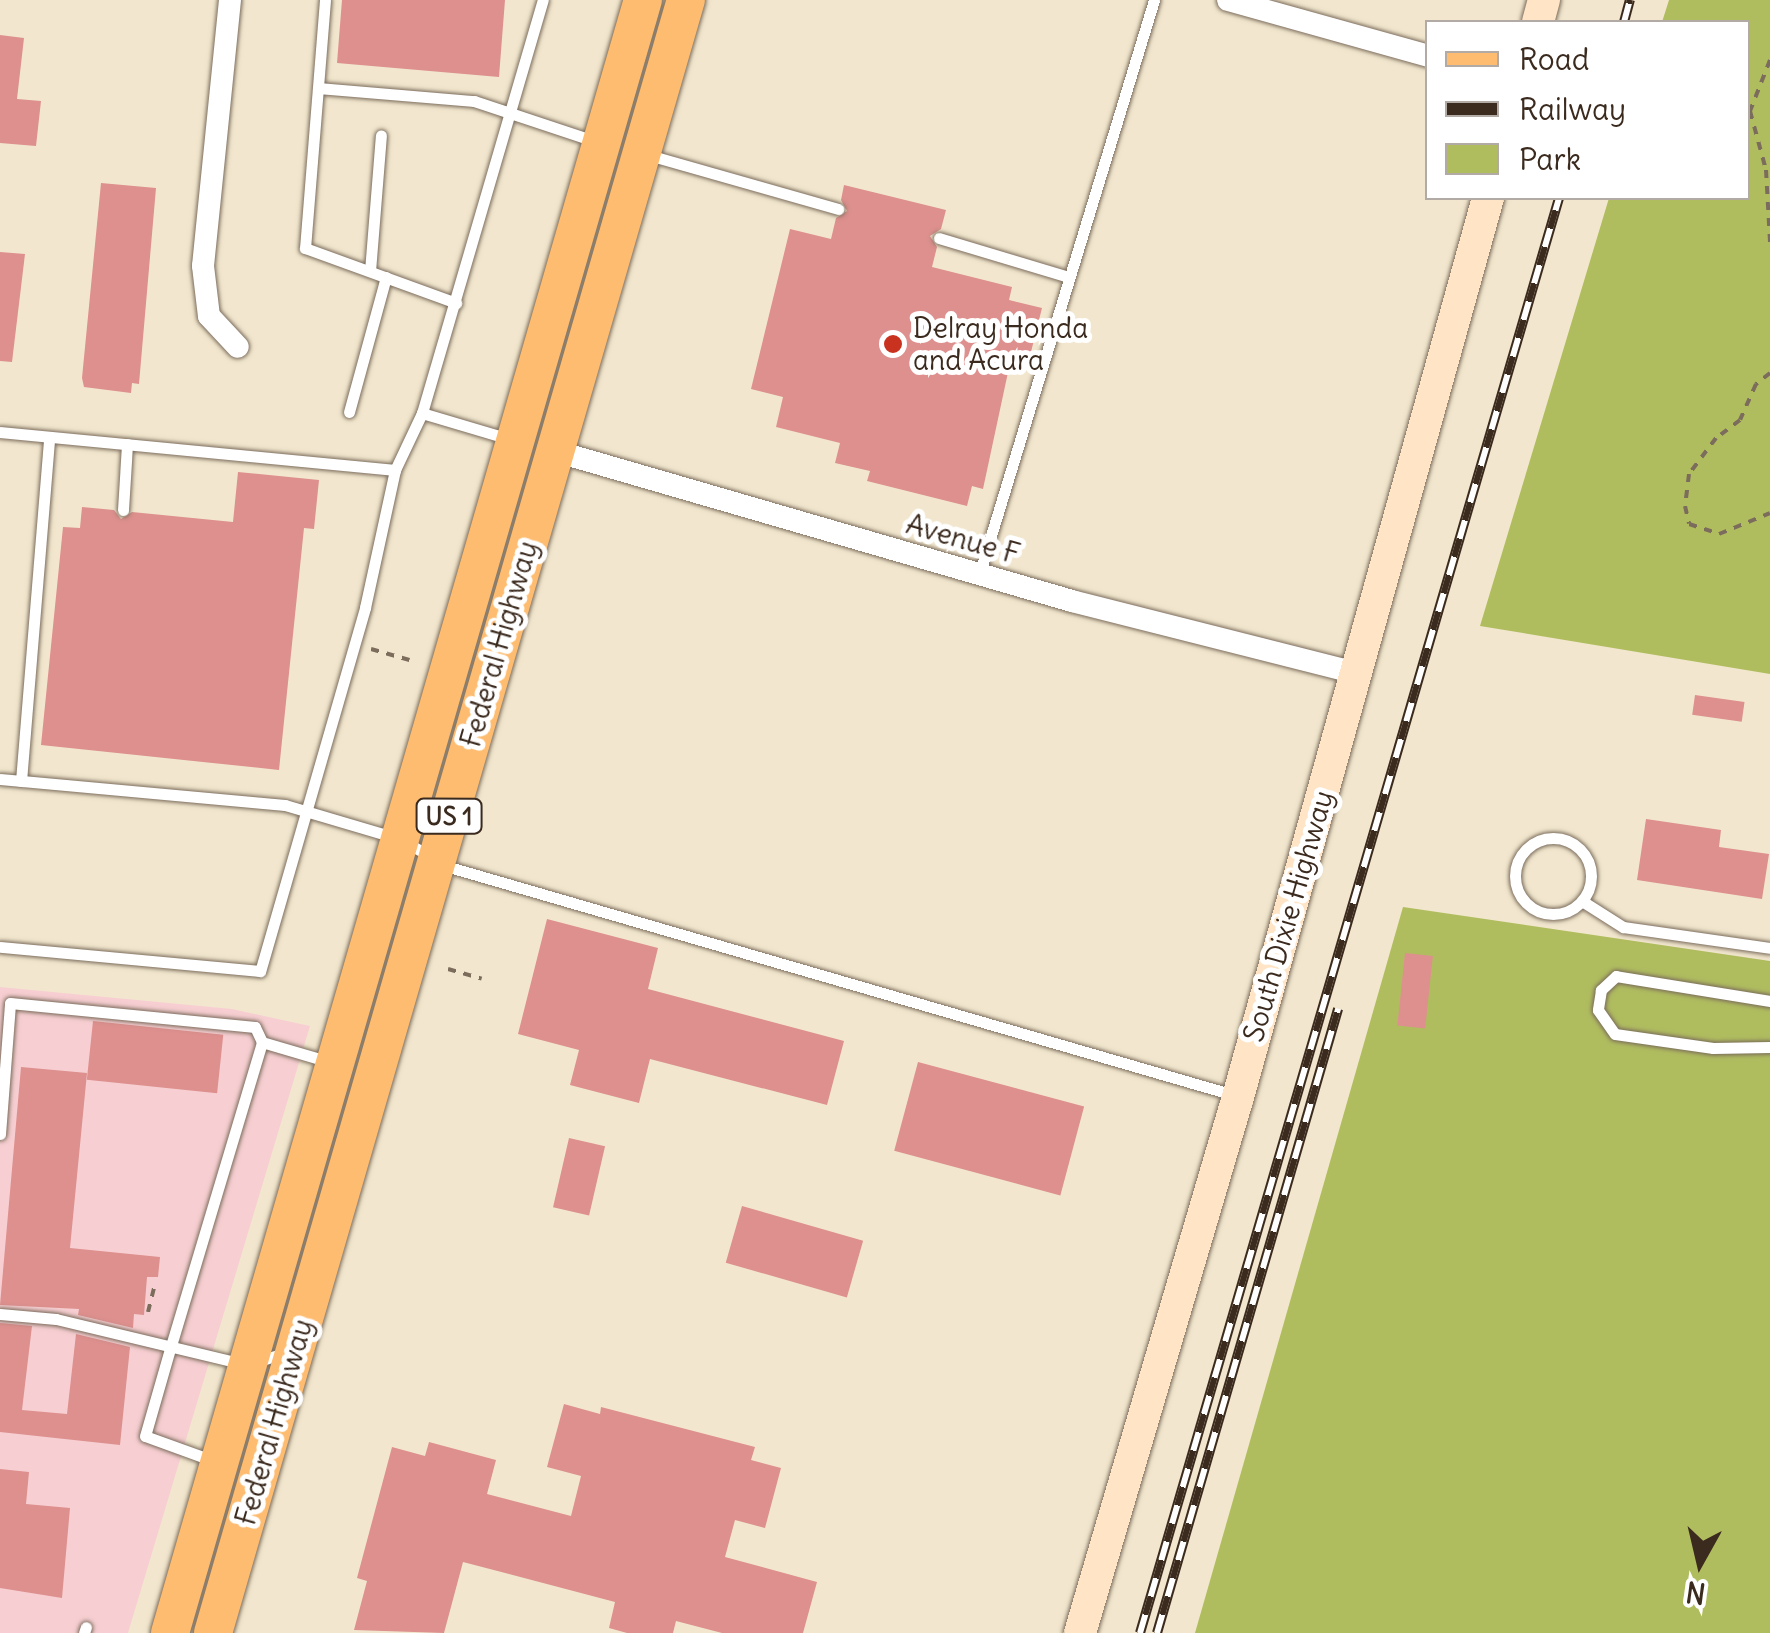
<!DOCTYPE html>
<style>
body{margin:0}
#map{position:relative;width:1770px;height:1633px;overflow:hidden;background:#f2e7ce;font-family:Delius,sans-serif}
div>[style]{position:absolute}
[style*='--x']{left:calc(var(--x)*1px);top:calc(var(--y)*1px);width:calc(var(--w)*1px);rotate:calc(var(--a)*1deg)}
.built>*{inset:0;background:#f7cfd2}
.green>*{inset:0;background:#b0bd5f}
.building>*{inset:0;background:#dd908e;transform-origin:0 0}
.path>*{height:4px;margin-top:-2px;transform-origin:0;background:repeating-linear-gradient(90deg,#7b6c5c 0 8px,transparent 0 16px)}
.roads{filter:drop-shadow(0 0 2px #7b6c5c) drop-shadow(0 0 2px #7b6c5c)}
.lane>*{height:11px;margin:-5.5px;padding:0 5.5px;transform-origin:5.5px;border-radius:5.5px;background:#fff}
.lane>.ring{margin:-5.5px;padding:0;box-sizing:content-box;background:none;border:11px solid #fff;border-radius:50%}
.street>*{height:22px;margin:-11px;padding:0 11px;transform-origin:11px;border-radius:11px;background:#fff}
.secondary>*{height:32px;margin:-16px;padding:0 16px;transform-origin:16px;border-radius:16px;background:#ffe4c6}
.primary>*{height:38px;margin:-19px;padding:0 19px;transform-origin:19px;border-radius:19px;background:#febc70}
.rail>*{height:10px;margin-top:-5px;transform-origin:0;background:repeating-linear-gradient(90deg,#fff 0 19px,#3b2a1e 0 38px);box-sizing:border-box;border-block:2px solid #3b2a1e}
.dots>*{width:28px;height:28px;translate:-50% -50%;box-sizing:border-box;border:5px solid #fff;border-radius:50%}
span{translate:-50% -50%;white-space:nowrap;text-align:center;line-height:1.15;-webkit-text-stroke:10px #fff;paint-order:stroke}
.shield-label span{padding:2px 8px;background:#fff;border:2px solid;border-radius:8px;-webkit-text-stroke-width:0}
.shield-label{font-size:25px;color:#3b2a1e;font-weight:700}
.poi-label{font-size:28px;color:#3b2a1e}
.left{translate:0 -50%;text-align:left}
.street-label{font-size:28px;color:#3b2a1e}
.legend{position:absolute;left:1425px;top:20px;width:325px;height:180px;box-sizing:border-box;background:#fff;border:2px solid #b1aaa5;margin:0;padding:12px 18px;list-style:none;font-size:30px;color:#3b2a1e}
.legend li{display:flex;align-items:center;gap:20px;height:50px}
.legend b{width:50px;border:2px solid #b1aaa5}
.north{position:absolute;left:1650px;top:1513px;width:100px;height:100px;-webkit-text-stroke:8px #fff;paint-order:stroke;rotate:188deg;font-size:28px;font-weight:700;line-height:40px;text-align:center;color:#3b2a1e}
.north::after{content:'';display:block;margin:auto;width:35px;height:45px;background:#3b2a1e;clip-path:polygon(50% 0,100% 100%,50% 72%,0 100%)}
</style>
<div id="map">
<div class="built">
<div style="clip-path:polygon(0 987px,232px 1009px,310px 1026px,128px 1633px,0 1633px)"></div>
</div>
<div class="green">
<div style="clip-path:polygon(1669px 0,1770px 0,1770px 674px,1480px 626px,1609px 198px,1748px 198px,1748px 22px,1662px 22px)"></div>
<div style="clip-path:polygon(1403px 907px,1770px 961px,1770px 1633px,1195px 1633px)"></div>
</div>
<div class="building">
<div style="clip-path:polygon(342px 0,505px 0,499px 77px,337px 63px)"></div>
<div style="clip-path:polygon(0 35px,24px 38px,17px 99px,41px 101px,36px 146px,0 143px)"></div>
<div style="clip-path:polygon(101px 183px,156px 188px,139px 384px,132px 383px,131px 393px,84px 387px,82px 378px)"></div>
<div style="clip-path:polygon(844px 185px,946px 210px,941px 229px,930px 236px,937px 247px,932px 267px,1012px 287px,1009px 300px,1042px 308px,1027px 368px,1010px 363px,983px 489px,972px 486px,967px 506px,867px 481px,870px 471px,835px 463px,840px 443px,776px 427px,783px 397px,751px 389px,790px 229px,831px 239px,836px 218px,847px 211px,841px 200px)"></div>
<div style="clip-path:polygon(0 252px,25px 254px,12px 362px,0 361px)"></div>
<div style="clip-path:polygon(238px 472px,319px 480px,314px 529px,304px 528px,279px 770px,41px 745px,63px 527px,80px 528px,82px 507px,114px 510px,121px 519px,132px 512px,233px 522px)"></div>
<div style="left:1695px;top:695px;width:50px;height:20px;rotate:8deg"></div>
<div style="clip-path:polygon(1646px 819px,1721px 830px,1719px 847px,1769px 854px,1762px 899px,1637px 880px)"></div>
<div style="clip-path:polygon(547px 919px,658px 948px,648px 989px,844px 1041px,827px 1105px,650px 1059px,639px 1103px,570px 1085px,579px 1050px,518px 1034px)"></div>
<div style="left:1405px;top:953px;width:28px;height:73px;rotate:6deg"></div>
<div style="left:93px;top:1021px;width:131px;height:59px;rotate:6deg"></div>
<div style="left:918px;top:1062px;width:172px;height:92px;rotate:15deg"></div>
<div style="clip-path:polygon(21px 1067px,87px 1073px,70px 1248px,160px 1257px,158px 1277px,147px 1277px,144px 1315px,134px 1314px,133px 1328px,78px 1315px,79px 1309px,0 1305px)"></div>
<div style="left:569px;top:1138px;width:37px;height:71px;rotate:13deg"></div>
<div style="left:742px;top:1206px;width:126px;height:59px;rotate:16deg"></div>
<div style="clip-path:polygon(0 1323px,32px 1326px,22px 1410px,67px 1414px,76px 1334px,130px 1347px,120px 1445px,0 1432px)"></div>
<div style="clip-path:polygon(564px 1404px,600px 1414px,601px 1407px,755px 1447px,751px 1460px,781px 1468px,765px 1528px,735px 1520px,725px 1557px,817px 1582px,803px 1633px,722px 1633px,676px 1621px,673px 1633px,627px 1633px,609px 1628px,615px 1602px,463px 1562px,444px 1633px,354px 1630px,367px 1581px,357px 1578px,392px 1447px,425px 1456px,429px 1442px,496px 1460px,487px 1494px,571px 1516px,581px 1476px,547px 1467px)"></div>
<div style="clip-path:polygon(0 1469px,29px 1472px,26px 1504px,70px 1508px,62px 1598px,0 1588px)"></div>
</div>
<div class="path">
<div style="--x:1770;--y:60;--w:55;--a:111.4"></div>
<div style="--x:1750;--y:111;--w:61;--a:74.8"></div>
<div style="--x:1766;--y:170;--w:72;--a:86.8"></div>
<div style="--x:1770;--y:373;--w:18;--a:142"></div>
<div style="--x:1756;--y:384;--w:39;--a:114"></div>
<div style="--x:1740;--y:420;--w:30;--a:143"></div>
<div style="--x:1716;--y:438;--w:45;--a:126.9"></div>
<div style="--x:1689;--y:474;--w:32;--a:97"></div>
<div style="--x:1685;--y:506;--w:18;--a:77"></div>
<div style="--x:1689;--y:524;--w:32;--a:18"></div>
<div style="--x:1719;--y:534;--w:55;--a:-22.4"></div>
<div style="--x:371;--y:649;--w:40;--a:16"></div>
<div style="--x:448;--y:969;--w:35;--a:16"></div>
<div style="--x:148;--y:1312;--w:30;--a:-76"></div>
</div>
<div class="roads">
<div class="lane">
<div style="--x:325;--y:0;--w:249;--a:94.6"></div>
<div style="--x:305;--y:248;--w:161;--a:20"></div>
<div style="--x:318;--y:88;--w:157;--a:4.8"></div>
<div style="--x:474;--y:101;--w:130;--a:18.4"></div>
<div style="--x:645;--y:154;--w:201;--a:15.9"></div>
<div style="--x:939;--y:238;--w:136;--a:16.7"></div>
<div style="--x:370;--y:271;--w:136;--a:-85.4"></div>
<div style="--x:349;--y:412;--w:140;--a:-74.7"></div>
<div style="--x:422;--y:413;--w:91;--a:16.6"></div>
<div style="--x:0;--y:432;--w:397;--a:5.5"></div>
<div style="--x:395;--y:470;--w:141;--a:102.3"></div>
<div style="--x:365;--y:608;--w:378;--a:106.1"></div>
<div style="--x:260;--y:971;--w:261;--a:-174.7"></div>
<div style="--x:395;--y:470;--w:63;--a:-64.7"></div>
<div style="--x:422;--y:413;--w:430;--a:-73.7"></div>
<div style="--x:123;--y:510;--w:66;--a:-86.5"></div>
<div style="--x:979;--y:575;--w:601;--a:-73.07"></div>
<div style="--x:0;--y:779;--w:286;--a:5.2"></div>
<div style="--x:285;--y:805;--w:120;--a:16.5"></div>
<div style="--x:400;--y:839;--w:56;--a:29.7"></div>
<div style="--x:449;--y:867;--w:817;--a:16.2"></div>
<div style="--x:21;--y:781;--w:345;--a:-85.3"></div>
<div class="ring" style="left:1515px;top:838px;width:65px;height:65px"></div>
<div style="--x:1582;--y:901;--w:49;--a:32.4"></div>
<div style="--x:1623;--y:927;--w:148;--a:8.1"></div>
<div style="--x:1770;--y:1001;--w:156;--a:-170.8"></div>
<div style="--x:1616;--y:976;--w:21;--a:137"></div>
<div style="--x:1601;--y:990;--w:20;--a:99"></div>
<div style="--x:1598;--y:1010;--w:29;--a:55"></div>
<div style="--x:1615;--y:1034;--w:99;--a:8.1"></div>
<div style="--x:1713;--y:1048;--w:57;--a:-1"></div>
<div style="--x:0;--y:1134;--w:131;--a:-85.6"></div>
<div style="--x:10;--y:1003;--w:246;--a:5.6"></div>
<div style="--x:255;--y:1027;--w:17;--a:65"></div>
<div style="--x:0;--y:1314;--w:56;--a:5.1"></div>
<div style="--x:56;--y:1319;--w:196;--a:13.5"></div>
<div style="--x:247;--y:1365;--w:40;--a:-18"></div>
<div style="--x:214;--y:1461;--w:73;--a:-160.1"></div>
<div style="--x:145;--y:1436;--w:91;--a:-74"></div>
<div style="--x:170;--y:1349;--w:320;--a:-73.3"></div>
<div style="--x:262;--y:1042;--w:71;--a:16.4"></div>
<div style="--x:84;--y:1633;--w:6;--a:-72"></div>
</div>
<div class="street">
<div style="--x:230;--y:0;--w:267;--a:95.8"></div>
<div style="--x:203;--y:266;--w:50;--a:83.2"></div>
<div style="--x:209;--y:316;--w:42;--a:46.9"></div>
<div style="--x:1228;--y:0;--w:208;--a:15.6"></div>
<div style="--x:555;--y:451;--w:538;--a:16.18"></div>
<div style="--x:1072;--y:601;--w:294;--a:14.2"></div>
</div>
<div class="secondary">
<div style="--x:1538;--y:22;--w:23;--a:-75"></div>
<div style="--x:1080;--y:1633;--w:559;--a:-73.58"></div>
<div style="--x:1238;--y:1097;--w:933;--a:-74.46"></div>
</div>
<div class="primary">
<div style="--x:170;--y:1633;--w:1700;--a:-73.85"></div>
<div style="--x:213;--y:1633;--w:1700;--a:-73.85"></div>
</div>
</div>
<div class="rail">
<div style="--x:1624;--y:22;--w:23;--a:-75"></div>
<div style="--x:1140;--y:1633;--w:1495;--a:-73.72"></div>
<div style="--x:1157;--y:1633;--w:650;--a:-73.82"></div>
</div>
<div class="dots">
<div style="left:893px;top:344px;background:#c8321e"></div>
</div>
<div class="shield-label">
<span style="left:449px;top:816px">US 1</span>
</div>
<div class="poi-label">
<span class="left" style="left:913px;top:344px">Delray Honda<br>and Acura</span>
</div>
<div class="street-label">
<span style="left:963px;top:539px;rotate:16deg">Avenue F</span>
<span style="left:499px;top:644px;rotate:-74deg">Federal Highway</span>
<span style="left:1288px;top:916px;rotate:-74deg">South Dixie Highway</span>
<span style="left:274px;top:1422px;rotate:-74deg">Federal Highway</span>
</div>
<ul class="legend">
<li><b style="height:12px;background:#febc70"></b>Road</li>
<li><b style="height:12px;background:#3b2a1e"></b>Railway</li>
<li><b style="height:28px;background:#b0bd5f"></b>Park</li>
</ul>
<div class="north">N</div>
</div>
